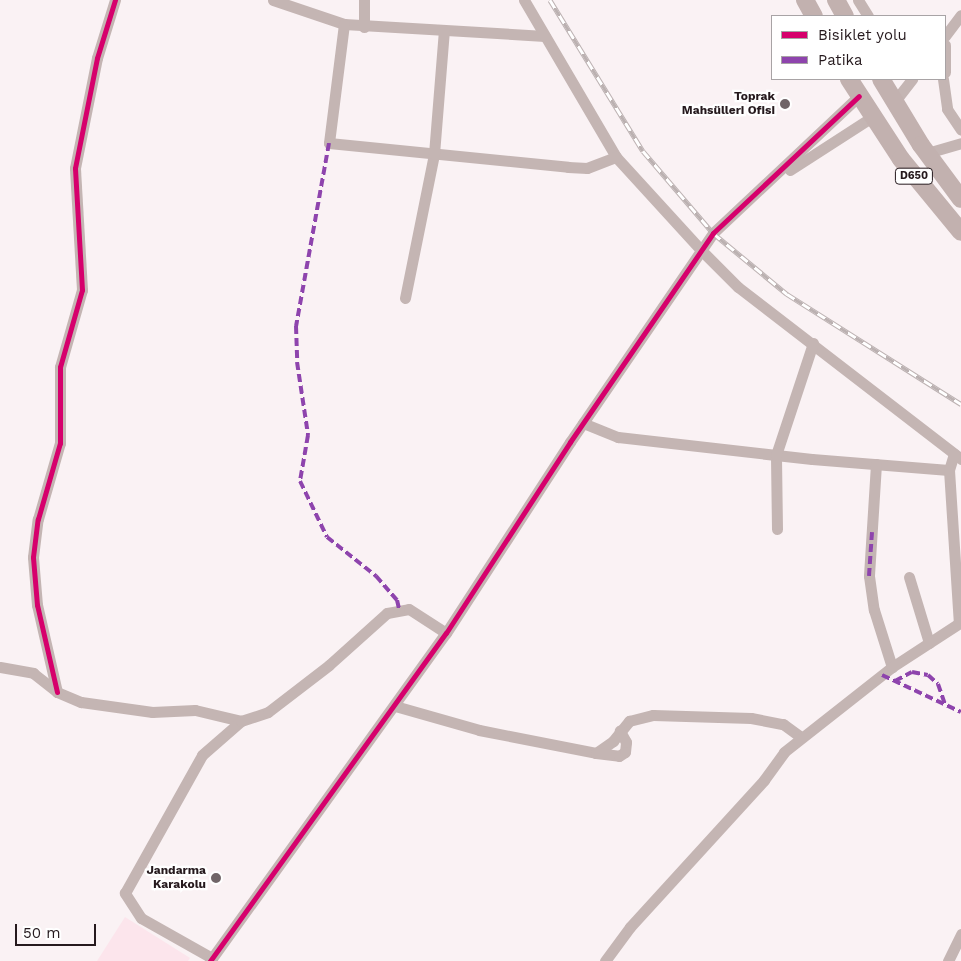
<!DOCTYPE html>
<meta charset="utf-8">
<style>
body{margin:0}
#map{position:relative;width:961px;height:961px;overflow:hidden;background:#faf2f4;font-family:"Work Sans",sans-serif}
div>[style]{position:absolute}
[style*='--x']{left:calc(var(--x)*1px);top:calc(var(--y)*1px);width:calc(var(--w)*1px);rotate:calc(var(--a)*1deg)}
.built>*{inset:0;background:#fce5ec}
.minor>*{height:11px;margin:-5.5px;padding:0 5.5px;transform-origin:5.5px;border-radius:5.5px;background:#c4b5b3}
.highway>*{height:18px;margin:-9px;padding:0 9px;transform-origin:9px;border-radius:9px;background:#c2b1af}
.rail>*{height:5px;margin-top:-2.5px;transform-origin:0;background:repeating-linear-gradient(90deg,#fff 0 9px,#bbb1b1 0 18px);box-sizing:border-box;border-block:1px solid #bbb1b1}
.quiet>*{height:4px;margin-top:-2px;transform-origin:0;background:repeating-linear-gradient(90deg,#8e44ad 0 8px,transparent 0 12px)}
.cycleway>*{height:5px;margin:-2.5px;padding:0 2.5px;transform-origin:2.5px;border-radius:2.5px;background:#d6006c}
.dots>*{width:14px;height:14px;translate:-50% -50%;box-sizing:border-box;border:2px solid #fff;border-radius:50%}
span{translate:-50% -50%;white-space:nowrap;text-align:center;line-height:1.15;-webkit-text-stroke:4.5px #fff;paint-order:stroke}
.shield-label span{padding:1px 4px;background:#fff;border:1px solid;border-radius:4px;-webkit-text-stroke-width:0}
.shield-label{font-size:11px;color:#25191d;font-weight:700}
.poi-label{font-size:12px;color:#25191d;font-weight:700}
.right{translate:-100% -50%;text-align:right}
.legend{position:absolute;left:771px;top:15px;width:175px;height:65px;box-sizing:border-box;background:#fff;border:1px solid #a8a3a5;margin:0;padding:6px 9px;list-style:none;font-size:15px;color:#25191d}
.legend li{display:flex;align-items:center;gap:10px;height:25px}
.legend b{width:25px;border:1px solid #a8a3a5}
.scale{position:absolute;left:15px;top:924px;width:81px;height:22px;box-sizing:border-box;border:2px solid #25191d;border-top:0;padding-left:6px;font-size:15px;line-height:18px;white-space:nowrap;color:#25191d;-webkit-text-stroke:4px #fff;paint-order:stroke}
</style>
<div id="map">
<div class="built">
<div style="clip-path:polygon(125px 917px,190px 958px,188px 961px,97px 961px)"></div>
</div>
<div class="minor">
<div style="--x:273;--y:0;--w:75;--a:18.7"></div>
<div style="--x:344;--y:24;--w:201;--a:3.4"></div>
<div style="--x:364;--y:0;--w:27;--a:90"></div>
<div style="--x:524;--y:0;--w:182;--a:59.6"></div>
<div style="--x:616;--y:157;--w:126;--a:47.6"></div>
<div style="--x:701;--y:250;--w:52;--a:45"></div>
<div style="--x:738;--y:287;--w:282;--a:37.6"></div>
<div style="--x:858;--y:0;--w:19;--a:58"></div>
<div style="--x:344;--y:24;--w:120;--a:97.2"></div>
<div style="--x:329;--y:143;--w:240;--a:5.7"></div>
<div style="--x:568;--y:167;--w:19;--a:3"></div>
<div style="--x:587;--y:168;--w:31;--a:-21"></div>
<div style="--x:945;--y:36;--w:26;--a:-53"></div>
<div style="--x:945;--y:45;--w:27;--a:90"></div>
<div style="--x:943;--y:79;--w:30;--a:82"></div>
<div style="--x:947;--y:109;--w:25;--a:56"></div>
<div style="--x:895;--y:101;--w:28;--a:-52"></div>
<div style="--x:927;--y:153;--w:35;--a:-16"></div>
<div style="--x:790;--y:170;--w:98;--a:-32.9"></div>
<div style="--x:405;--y:298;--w:147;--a:-78.6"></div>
<div style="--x:434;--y:154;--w:123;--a:-85.4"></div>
<div style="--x:583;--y:423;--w:38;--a:22"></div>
<div style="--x:618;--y:437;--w:195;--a:6.5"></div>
<div style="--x:812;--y:459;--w:137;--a:4.6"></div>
<div style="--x:949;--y:470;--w:17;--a:-73"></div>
<div style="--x:876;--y:464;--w:112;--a:93.6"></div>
<div style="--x:869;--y:576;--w:34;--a:82"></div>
<div style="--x:874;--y:610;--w:60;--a:72.5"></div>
<div style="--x:949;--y:470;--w:153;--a:86.3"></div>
<div style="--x:777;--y:529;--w:74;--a:-90.8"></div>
<div style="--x:776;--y:455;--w:118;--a:-71.7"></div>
<div style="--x:909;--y:577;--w:69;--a:73.1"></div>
<div style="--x:0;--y:667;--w:34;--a:10"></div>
<div style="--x:33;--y:673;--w:31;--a:38"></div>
<div style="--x:57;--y:692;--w:26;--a:23"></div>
<div style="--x:81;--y:702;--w:72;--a:8"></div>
<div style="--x:152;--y:712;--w:43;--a:-2.7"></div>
<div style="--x:195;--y:710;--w:47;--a:13.4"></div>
<div style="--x:57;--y:692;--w:89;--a:-102.9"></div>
<div style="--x:37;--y:605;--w:48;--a:-94.8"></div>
<div style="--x:33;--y:557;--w:38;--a:-83"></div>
<div style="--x:38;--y:519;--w:79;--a:-73.9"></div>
<div style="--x:60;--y:443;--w:76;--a:-90"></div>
<div style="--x:60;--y:367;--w:80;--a:-74.1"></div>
<div style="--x:82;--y:290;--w:122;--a:-93.3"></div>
<div style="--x:75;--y:168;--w:112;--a:-78.7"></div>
<div style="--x:97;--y:58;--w:61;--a:-72.8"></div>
<div style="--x:395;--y:706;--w:87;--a:15.9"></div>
<div style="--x:479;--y:730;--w:119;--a:11.1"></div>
<div style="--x:596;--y:753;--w:21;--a:-35"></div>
<div style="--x:613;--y:741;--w:26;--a:-51"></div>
<div style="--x:629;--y:721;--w:25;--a:-14"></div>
<div style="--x:653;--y:715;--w:98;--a:1.8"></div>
<div style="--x:751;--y:718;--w:33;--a:11"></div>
<div style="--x:783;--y:724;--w:22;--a:36"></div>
<div style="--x:596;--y:753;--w:23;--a:7"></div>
<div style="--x:619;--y:756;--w:7;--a:-34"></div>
<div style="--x:625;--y:752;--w:10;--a:-84"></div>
<div style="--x:626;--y:742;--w:13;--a:-119"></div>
<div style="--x:212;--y:958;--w:81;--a:-150.6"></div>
<div style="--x:141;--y:918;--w:30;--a:-123"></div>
<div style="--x:125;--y:893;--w:158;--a:-60.8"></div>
<div style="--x:202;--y:755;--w:52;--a:-41.1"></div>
<div style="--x:241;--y:721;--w:28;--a:-18"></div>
<div style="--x:268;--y:712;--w:77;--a:-37.6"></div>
<div style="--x:329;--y:665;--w:78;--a:-41.9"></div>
<div style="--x:387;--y:613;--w:22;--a:-10"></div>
<div style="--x:409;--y:609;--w:44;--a:33"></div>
<div style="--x:210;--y:961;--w:404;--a:-54.3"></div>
<div style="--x:446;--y:633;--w:228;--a:-57"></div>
<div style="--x:570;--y:442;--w:253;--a:-55.6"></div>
<div style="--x:713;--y:233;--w:200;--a:-43.2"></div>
<div style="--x:605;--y:961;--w:42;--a:-53.7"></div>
<div style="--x:630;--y:927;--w:199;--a:-47.6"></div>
<div style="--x:764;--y:780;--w:34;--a:-54"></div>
<div style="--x:784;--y:752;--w:137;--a:-38.2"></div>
<div style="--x:892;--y:667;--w:82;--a:-33.1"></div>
<div style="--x:948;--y:961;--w:30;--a:-64"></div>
</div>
<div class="highway">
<div style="--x:805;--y:0;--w:18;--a:61"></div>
<div style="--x:836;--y:0;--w:18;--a:61"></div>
<div style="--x:849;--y:79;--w:95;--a:57"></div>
<div style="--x:901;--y:159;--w:94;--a:50.6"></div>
<div style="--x:881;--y:79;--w:77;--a:58.8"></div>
<div style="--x:921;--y:145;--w:67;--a:53.5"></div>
</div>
<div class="rail">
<div style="--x:550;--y:0;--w:177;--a:58.4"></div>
<div style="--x:643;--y:151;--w:108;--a:49.5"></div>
<div style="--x:713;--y:233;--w:96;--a:39.5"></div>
<div style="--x:787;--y:294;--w:206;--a:32.3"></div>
</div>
<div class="quiet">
<div style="--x:329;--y:143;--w:186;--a:100.2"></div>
<div style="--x:296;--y:326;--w:36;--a:88"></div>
<div style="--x:297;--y:362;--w:74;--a:81.4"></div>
<div style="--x:308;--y:435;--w:47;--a:99.9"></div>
<div style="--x:300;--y:481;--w:62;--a:64.3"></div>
<div style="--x:327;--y:537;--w:63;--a:38.5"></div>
<div style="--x:376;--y:576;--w:32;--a:49"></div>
<div style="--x:397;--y:600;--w:9;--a:77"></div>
<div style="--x:869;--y:576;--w:44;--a:-86.1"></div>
<div style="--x:882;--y:675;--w:87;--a:25.1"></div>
<div style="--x:895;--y:681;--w:19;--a:-28"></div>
<div style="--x:912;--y:672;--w:16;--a:11"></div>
<div style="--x:928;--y:675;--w:13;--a:42"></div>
<div style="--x:938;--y:684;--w:21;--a:71"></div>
</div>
<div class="cycleway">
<div style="--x:57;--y:692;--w:89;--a:-102.9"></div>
<div style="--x:37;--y:605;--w:48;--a:-94.8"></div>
<div style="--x:33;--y:557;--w:38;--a:-83"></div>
<div style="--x:38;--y:519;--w:79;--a:-73.9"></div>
<div style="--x:60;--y:443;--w:76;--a:-90"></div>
<div style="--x:60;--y:367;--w:80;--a:-74.1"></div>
<div style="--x:82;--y:290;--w:122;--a:-93.3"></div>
<div style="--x:75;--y:168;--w:112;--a:-78.7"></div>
<div style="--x:97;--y:58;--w:61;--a:-72.8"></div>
<div style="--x:210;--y:961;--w:404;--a:-54.3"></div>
<div style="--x:446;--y:633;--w:228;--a:-57"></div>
<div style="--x:570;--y:442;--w:253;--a:-55.6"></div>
<div style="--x:713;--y:233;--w:200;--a:-43.2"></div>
</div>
<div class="dots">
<div style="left:785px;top:104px;background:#706568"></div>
<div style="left:216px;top:878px;background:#706568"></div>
</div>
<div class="shield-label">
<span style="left:914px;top:176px">D650</span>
</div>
<div class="poi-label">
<span class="right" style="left:775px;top:104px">Toprak<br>Mahsülleri Ofisi</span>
<span class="right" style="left:206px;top:878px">Jandarma<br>Karakolu</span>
</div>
<ul class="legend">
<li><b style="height:6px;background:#d6006c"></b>Bisiklet yolu</li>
<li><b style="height:6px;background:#8e44ad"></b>Patika</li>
</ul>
<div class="scale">50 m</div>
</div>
